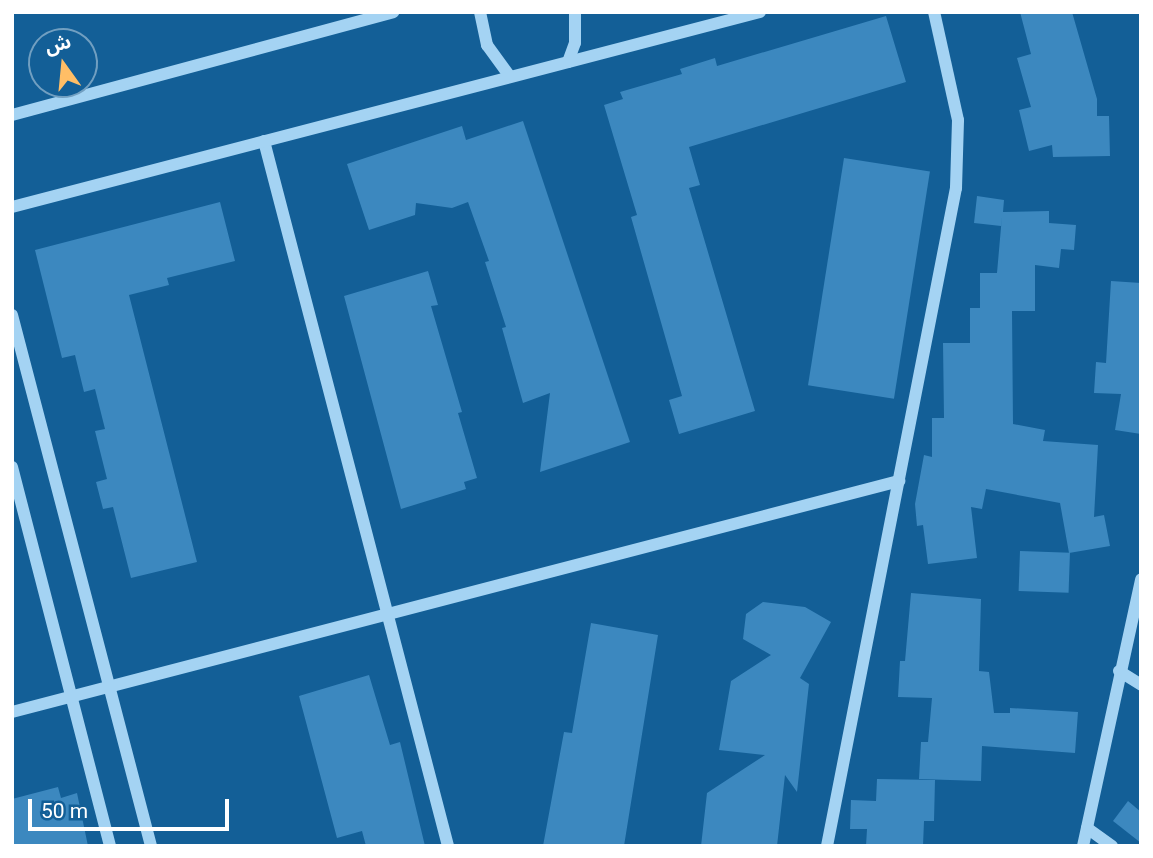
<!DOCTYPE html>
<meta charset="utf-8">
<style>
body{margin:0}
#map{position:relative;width:1153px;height:858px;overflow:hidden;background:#135f97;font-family:Roboto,"Noto Sans Arabic",sans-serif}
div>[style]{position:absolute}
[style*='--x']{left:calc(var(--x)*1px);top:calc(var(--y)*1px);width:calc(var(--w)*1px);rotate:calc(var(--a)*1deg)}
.building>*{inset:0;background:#3c88bf;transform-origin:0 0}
.minor>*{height:12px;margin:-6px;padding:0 6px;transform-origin:6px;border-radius:6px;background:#a4d3f3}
span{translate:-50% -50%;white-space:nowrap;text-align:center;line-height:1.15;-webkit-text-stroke:6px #135f97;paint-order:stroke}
.frame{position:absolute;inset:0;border:14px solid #fff;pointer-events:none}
.north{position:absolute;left:28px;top:28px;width:70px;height:70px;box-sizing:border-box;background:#135f97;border:2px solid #719fc1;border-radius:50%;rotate:345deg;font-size:19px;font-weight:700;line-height:28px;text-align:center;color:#fff}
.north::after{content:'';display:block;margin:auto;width:24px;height:32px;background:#ffbe66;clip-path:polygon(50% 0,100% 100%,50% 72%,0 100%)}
.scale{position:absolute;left:28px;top:799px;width:201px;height:32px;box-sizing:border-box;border:4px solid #fff;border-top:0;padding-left:9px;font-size:21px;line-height:24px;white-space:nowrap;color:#fff;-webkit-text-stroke:5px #135f97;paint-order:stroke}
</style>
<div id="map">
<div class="building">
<div style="clip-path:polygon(1020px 12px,1072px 12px,1097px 99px,1097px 116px,1109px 116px,1110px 156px,1053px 157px,1052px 145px,1029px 151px,1019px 110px,1031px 107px,1017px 58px,1031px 54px)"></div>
<div style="clip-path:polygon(886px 16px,906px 82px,689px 147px,700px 185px,689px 188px,755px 411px,679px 434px,669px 400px,682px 396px,631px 217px,637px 215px,604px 105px,623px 99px,620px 92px,682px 74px,680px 69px,715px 58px,717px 66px)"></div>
<div style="clip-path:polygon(523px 121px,630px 442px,540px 472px,550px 393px,523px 403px,502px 328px,506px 327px,485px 262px,489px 261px,468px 202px,452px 208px,416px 203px,415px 215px,369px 230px,347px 164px,462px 126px,466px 140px)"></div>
<div style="left:844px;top:158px;width:87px;height:230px;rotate:9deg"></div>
<div style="clip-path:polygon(977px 196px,1004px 200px,1003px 212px,1049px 211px,1049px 223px,1076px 225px,1074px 250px,1061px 249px,1059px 268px,1035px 265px,1035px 311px,1012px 311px,1013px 424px,1045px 430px,1043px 441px,1098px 445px,1094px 517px,1104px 515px,1110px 546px,1069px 553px,1060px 503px,986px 489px,982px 509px,971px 507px,977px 558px,928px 564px,923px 525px,917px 526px,915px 504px,924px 455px,932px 457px,932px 418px,944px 418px,943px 343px,970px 343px,970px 308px,980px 308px,980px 273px,997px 273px,1002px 216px,1001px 226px,974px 223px)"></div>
<div style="clip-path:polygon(220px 202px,235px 261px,167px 278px,169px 285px,129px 295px,197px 562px,131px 578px,113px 507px,103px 509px,96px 482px,107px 479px,95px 431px,105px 429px,95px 389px,84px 392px,75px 355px,62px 358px,35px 250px)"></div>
<div style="clip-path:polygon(428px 271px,438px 305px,431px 306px,462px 412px,458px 413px,477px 478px,464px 482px,466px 489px,401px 509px,344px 296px)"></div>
<div style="clip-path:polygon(1111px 281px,1141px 283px,1141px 434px,1115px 430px,1121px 394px,1094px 393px,1096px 362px,1106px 363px)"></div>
<div style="left:1020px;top:551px;width:50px;height:40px;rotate:2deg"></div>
<div style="clip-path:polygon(911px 593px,981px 599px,979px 671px,989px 672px,994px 713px,1010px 713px,1010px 708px,1078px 712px,1075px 753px,982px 746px,981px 781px,919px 779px,921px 742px,928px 742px,932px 698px,898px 697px,900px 661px,905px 661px)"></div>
<div style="clip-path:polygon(763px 602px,805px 607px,831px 622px,800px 678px,809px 684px,797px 792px,785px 775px,777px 846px,701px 846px,707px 793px,765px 755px,719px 750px,731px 681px,771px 655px,743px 639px,746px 614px)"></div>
<div style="clip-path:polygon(591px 623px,658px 635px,624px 846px,543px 846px,564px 732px,572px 733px)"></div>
<div style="clip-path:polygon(369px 675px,390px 745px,400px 742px,425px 846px,366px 846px,362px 831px,337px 838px,299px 696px)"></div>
<div style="clip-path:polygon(877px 779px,935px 780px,934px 821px,924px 821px,923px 846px,866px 846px,867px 829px,850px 829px,851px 800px,876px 801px)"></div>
<div style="clip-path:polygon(58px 787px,61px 798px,77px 793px,88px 846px,12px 846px,12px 799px)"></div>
<div style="clip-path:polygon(1128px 801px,1141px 812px,1141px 843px,1113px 821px)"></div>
</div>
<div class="minor">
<div style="--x:480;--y:12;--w:34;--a:78"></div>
<div style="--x:487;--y:45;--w:39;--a:54"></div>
<div style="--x:568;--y:62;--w:20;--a:-70"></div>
<div style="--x:575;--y:43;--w:31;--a:-90"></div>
<div style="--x:12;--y:115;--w:395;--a:-15.1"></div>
<div style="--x:264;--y:141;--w:729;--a:75.37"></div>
<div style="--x:12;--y:207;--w:773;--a:-14.61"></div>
<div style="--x:12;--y:315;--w:549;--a:75.33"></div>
<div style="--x:12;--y:467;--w:391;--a:75.5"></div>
<div style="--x:1119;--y:671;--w:26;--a:32"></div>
<div style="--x:12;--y:712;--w:917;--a:-14.6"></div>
<div style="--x:1087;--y:828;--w:31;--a:36"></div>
<div style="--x:827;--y:846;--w:671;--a:-78.91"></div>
<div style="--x:956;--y:188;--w:68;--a:-88.3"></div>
<div style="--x:958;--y:120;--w:111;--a:-102.5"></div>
<div style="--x:1083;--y:846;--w:273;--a:-77.7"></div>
</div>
<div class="frame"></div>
<div class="north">ش</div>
<div class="scale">50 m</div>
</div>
